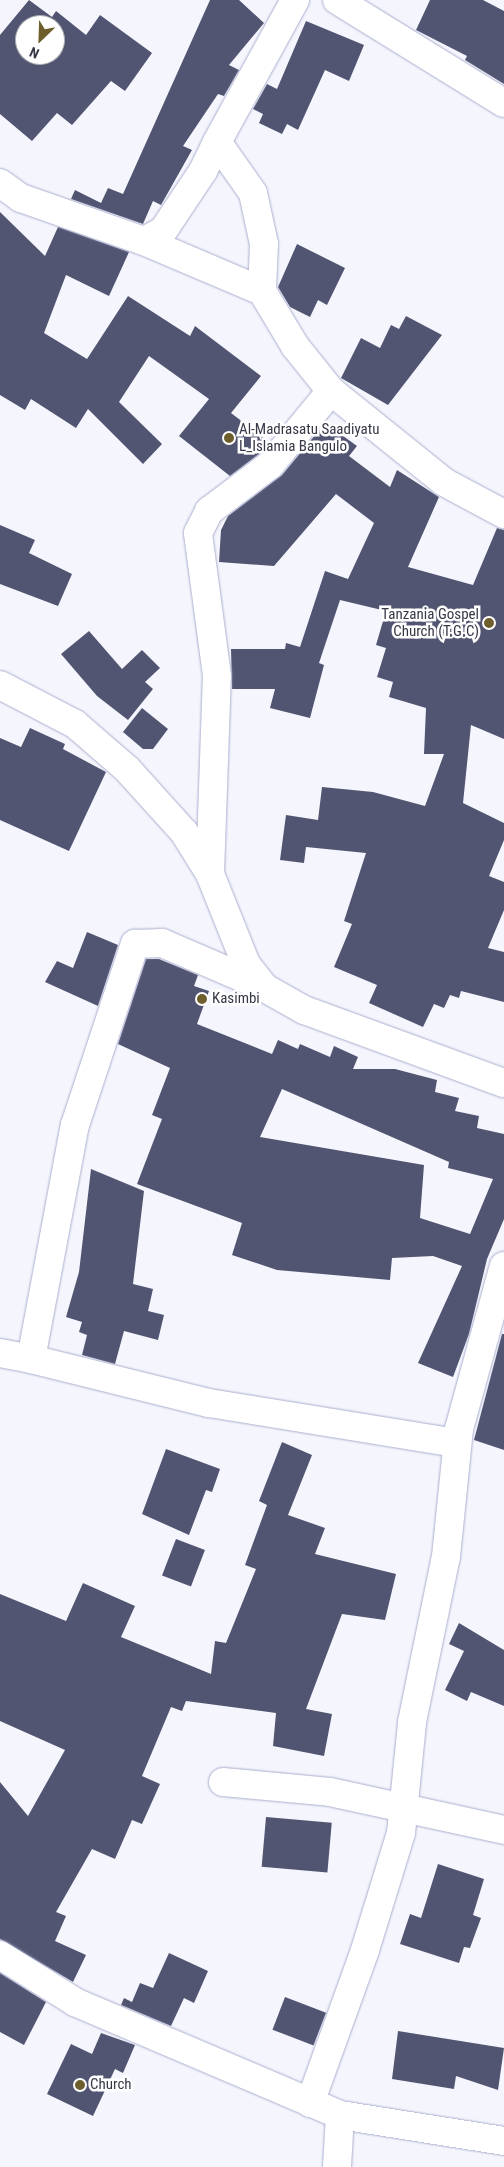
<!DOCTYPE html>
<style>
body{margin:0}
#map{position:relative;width:504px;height:2167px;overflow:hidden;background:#f5f6fd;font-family:"Roboto Condensed",sans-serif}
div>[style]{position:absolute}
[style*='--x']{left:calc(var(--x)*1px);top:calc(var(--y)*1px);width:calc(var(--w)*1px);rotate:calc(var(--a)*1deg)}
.building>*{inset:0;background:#525572;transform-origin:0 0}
.roads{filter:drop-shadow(0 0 1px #aaaecf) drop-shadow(0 0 1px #aaaecf)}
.minor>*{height:28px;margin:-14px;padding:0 14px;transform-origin:14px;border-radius:14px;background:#fff}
.dots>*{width:14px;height:14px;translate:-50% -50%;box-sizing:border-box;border:2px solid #fff;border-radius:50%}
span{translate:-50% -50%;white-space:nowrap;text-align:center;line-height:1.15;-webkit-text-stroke:5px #fff;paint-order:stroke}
.poi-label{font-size:15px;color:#363845}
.left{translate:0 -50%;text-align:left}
.right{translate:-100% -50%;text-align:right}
.north{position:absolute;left:15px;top:15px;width:50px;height:50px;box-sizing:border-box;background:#fff;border:1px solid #afafb5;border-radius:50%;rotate:204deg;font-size:14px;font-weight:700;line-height:20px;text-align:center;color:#363845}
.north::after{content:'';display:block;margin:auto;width:18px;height:22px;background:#6d5e2c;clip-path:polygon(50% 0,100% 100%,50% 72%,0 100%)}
</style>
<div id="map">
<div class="building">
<div style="clip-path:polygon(evenodd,29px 0,52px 17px,56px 11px,86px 35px,100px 15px,152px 53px,125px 91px,111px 81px,72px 125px,57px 113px,32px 141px,0 114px,0 35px,29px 0,25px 25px,55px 25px,55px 55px,25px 55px,25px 25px)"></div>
<div style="clip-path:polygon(210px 0,239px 0,264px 23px,229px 65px,239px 70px,224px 96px,218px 94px,183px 146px,192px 150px,161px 205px,153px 201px,143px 224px,71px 199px,75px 190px,101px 203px,108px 188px,123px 194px)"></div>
<div style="clip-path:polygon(430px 0,483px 0,504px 11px,504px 84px,465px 60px,467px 56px,416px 30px)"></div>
<div style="clip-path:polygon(306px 21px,364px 45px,349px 81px,325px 70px,298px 130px,287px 124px,282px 134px,259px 123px,263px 114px,253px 109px,267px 84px,277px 89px)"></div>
<div style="clip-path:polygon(0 212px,45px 256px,58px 227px,129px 252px,109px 296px,66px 275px,44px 333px,87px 359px,128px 296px,190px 336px,195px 326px,261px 376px,231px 413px,269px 442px,259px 454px,230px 476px,179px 436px,209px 399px,149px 356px,119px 402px,162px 444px,143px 464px,88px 409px,76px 428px,31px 399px,25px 410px,0 395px)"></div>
<div style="clip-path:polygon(297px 244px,345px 268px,327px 305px,318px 300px,310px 317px,290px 307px,278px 287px)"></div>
<div style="clip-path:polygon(406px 316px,442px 335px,388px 405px,341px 378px,361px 338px,380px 348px,391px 325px,399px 329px)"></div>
<div style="clip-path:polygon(325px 423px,357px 446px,349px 456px,390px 487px,397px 470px,439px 497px,408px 567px,473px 585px,497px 528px,504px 530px,504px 739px,471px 725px,463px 803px,504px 823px,504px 840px,489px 876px,504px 882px,504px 910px,488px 948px,504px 952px,504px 1002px,461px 991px,459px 998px,450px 995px,444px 1008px,434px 1004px,423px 1027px,369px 1003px,377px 985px,334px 967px,352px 924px,344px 921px,366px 853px,306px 847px,304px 863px,280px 860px,286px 815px,318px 820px,322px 787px,373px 792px,425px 806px,444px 754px,424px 754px,426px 708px,389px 697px,393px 682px,377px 677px,386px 648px,376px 645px,386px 611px,340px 600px,319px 663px,324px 665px,310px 718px,270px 708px,275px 689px,232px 689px,231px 649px,285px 649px,286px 643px,300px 647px,325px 571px,348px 579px,374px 523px,336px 494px,274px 566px,219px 562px,221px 530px,228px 516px,282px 475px)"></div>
<div style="clip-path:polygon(0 525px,35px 540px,29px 553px,72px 574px,58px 606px,0 584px)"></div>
<div style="clip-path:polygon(89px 631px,122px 669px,142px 650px,160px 668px,145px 682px,153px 689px,128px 720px,97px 696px,61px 654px)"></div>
<div style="clip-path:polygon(142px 708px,168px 729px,153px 749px,143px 749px,123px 732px)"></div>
<div style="clip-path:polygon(30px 728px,65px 744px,63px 749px,106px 772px,69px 851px,0 820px,0 738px,21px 747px)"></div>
<div style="clip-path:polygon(87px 932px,118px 945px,98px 1006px,45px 982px,57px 961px,73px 968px)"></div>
<div style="clip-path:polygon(evenodd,146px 959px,159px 959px,198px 975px,194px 986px,209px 991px,197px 1024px,272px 1054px,278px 1040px,298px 1049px,300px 1044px,330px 1057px,334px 1046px,358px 1057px,353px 1069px,395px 1069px,437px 1080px,435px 1092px,459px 1098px,455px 1111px,479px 1116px,477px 1128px,504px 1134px,504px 1219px,487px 1259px,469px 1334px,453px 1377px,418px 1363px,462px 1266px,433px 1256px,392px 1258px,390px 1280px,277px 1270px,232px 1255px,242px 1223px,137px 1184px,162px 1119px,152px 1115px,170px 1068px,118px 1044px,146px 959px,282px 1089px,449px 1162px,448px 1168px,493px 1179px,470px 1234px,420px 1218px,424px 1165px,260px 1137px,282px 1089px)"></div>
<div style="clip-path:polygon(91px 1169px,144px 1191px,133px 1284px,153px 1289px,148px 1311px,164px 1315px,158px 1340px,124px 1331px,115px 1364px,82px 1355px,87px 1335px,79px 1332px,82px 1322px,66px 1317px,79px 1272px)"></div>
<div style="clip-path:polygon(502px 1334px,504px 1334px,504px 1450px,474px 1440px)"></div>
<div style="clip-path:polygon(282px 1442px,312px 1455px,288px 1515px,325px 1528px,315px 1554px,396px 1574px,385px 1620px,342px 1614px,306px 1709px,332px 1714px,324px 1756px,273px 1746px,276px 1713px,186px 1701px,182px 1711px,171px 1707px,142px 1776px,160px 1784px,142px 1824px,132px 1820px,115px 1859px,92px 1849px,56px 1912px,66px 1916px,55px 1941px,86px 1955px,73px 1982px,0 1939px,0 1782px,28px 1816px,65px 1750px,0 1721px,0 1594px,66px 1621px,83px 1583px,135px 1606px,121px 1637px,211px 1674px,215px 1641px,226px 1643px,256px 1569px,245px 1565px,267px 1505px,259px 1501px)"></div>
<div style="clip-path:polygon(166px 1449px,220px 1469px,212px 1492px,206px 1490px,189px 1535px,142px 1514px)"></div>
<div style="left:176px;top:1539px;width:31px;height:39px;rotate:21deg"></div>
<div style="clip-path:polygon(459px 1623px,504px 1650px,504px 1706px,471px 1692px,467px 1701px,445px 1690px,464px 1651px,449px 1644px)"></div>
<div style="left:266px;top:1817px;width:66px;height:50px;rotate:5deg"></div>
<div style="clip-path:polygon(438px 1864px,484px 1879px,473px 1915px,481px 1918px,470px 1948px,464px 1947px,459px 1963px,400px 1944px,410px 1914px,421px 1918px)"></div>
<div style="clip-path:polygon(169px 1953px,208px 1971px,194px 2003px,184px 1998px,171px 2026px,121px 2005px,124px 1998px,132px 2002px,140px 1983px,153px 1988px)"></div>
<div style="clip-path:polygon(0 1973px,46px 2002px,24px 2045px,0 2032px)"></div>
<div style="left:285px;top:1997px;width:44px;height:35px;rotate:21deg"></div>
<div style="clip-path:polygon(398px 2031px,504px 2048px,498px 2090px,456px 2076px,454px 2089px,392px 2079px)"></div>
<div style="clip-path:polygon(101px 2033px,135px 2045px,123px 2073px,115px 2069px,93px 2116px,47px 2094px,71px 2044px,92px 2054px)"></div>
</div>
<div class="roads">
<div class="minor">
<div style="--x:337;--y:0;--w:196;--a:31.7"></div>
<div style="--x:0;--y:183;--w:26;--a:36"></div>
<div style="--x:21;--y:198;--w:130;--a:19.3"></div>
<div style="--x:144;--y:241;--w:128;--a:23"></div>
<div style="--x:144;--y:241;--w:21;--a:-28"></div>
<div style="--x:163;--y:231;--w:72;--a:-56.3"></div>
<div style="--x:203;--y:171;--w:32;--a:-64"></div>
<div style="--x:331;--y:391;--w:145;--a:38.8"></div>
<div style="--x:444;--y:482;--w:68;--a:28.1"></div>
<div style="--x:0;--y:685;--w:85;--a:27.5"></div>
<div style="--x:75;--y:724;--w:69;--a:40.9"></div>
<div style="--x:127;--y:769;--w:85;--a:47.9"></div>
<div style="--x:184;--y:832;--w:49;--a:58.2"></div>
<div style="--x:210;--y:874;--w:97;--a:68.2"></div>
<div style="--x:246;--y:964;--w:31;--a:52"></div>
<div style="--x:265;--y:988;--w:45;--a:29.4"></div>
<div style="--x:304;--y:1010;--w:213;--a:20.1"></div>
<div style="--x:210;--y:874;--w:198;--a:-88"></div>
<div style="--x:217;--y:676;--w:144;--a:-97.6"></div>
<div style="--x:198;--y:533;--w:25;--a:-63"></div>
<div style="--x:209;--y:511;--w:76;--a:-37"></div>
<div style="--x:270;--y:465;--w:96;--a:-50.5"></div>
<div style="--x:331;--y:391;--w:58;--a:-128.7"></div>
<div style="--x:295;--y:346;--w:64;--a:-121"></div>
<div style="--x:262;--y:291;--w:47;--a:-87.6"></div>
<div style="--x:264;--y:244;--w:52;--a:-102.2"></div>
<div style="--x:253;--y:193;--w:62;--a:-125.2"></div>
<div style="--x:217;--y:142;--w:162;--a:-61.2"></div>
<div style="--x:0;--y:1353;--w:32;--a:11"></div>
<div style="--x:31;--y:1359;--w:238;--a:-79.4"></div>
<div style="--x:75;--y:1125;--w:191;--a:-71.7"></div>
<div style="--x:135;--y:944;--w:27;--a:-2"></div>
<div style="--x:162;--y:943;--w:109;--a:23.3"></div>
<div style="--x:31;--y:1359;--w:183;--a:13.9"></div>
<div style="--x:209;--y:1403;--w:251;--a:9.2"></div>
<div style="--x:223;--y:1782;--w:107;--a:5.3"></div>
<div style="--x:330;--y:1792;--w:178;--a:12.3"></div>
<div style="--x:0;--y:1955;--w:89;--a:32.1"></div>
<div style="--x:75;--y:2002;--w:288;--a:23.1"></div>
<div style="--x:340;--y:2115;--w:166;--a:9"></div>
<div style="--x:310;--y:2103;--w:163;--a:-70.2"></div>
<div style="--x:365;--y:1950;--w:122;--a:-72.9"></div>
<div style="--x:401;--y:1833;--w:112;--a:-84.3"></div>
<div style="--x:412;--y:1722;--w:168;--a:-78.4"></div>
<div style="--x:446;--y:1557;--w:129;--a:-84.2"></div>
<div style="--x:459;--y:1429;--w:169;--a:-74.6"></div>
<div style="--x:337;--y:2167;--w:52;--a:-86.7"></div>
</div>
</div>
<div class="dots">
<div style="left:229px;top:438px;background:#6d5e2c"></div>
<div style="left:489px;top:623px;background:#6d5e2c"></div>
<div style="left:202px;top:999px;background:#6d5e2c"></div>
<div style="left:80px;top:2085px;background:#6d5e2c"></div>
</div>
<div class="poi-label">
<span class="left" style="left:239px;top:438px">Al-Madrasatu Saadiyatu<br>L_Islamia Bangulo</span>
<span class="right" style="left:479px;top:623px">Tanzania Gospel<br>Church (T.G.C)</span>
<span class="left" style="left:212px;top:999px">Kasimbi</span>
<span class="left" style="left:90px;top:2085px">Church</span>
</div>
<div class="north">N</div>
</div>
